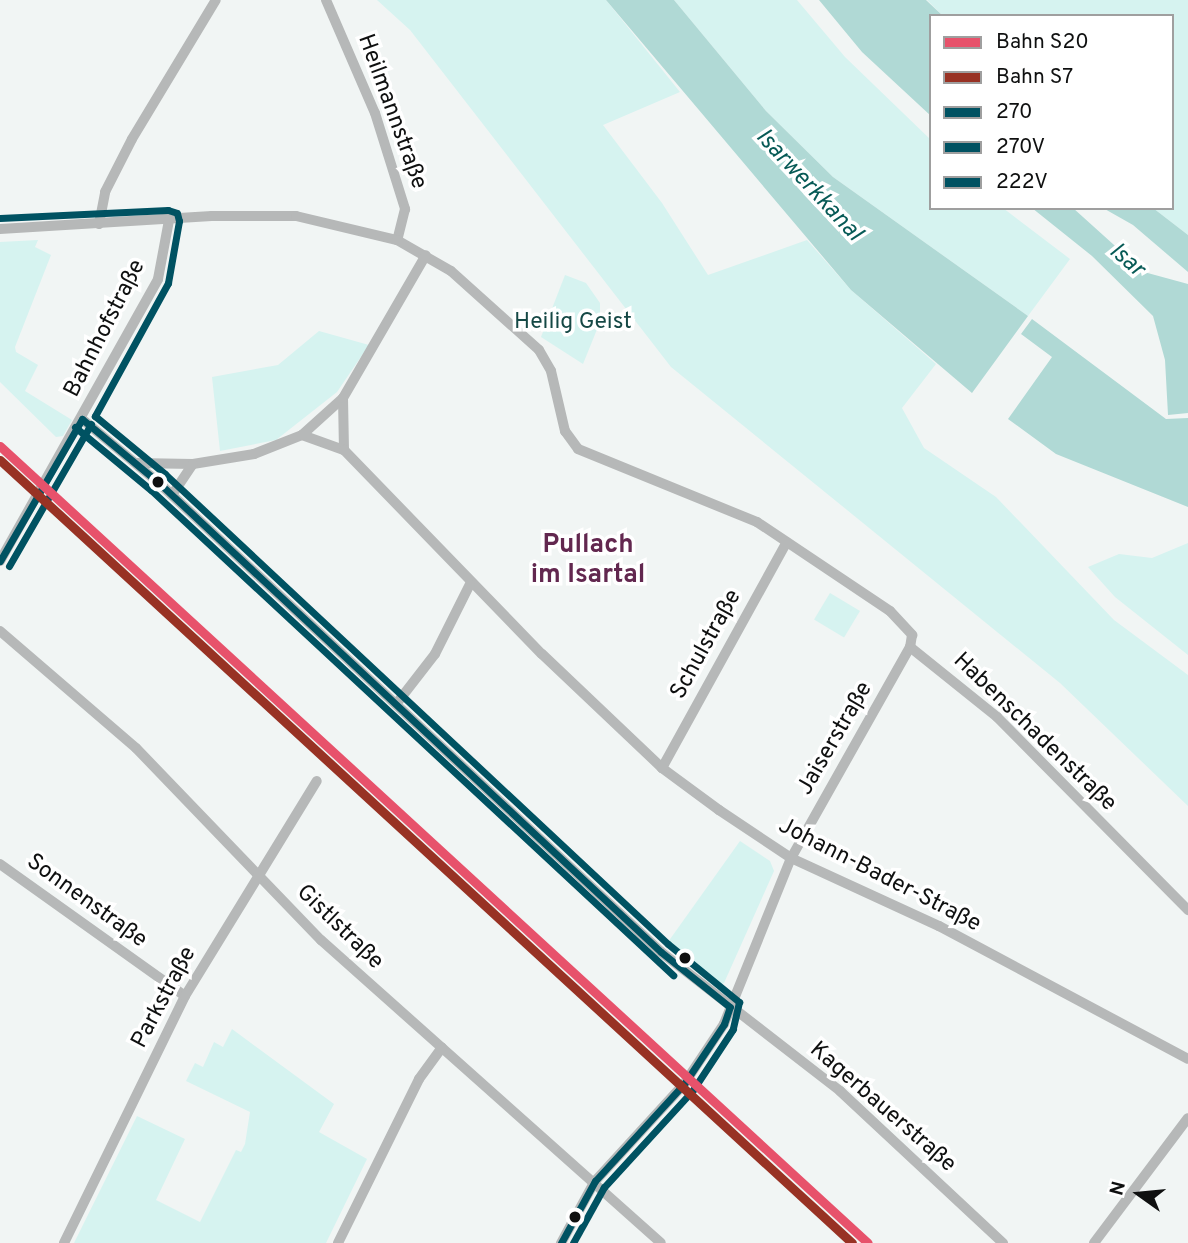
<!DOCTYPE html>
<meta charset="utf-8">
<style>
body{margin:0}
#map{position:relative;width:1188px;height:1243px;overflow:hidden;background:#f1f5f4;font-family:Overpass,sans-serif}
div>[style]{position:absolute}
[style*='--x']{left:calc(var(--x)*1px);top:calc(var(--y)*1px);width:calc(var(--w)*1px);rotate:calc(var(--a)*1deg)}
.green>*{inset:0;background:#d6f3f0;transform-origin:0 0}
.water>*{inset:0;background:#b0d9d5}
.street>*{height:10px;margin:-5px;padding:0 5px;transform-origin:5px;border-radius:5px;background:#b6b8b8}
.bus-1>*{height:7px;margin:-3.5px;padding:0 3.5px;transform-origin:3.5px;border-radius:3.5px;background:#005262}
.bus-2>*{height:7px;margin:-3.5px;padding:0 3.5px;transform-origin:3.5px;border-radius:3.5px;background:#005262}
.bus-3>*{height:7px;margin:-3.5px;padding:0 3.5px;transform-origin:3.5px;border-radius:3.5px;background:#005262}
.rail-1>*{height:9px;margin:-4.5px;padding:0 4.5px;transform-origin:4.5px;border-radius:4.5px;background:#e7526b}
.rail-2>*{height:9px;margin:-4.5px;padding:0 4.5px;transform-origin:4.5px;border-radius:4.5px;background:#983224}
.dots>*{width:19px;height:19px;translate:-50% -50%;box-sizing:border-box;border:4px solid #fff;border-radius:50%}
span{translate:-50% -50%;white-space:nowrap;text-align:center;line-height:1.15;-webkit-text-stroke:7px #fff;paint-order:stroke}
.street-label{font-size:23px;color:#0f1010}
.park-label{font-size:23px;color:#154845}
.water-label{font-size:24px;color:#075a56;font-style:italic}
.quarter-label{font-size:26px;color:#62274f;font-weight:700}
.legend{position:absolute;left:929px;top:14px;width:245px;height:196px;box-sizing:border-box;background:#fff;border:2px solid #9f9f9f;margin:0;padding:9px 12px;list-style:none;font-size:21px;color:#0f1010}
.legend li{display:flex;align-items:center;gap:14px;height:35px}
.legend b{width:35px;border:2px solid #9f9f9f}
.north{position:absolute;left:1104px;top:1159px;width:70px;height:70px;-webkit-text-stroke:5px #fff;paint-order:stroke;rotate:285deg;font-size:19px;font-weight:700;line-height:28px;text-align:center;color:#0f1010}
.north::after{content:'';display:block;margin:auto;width:24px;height:32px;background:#0f1010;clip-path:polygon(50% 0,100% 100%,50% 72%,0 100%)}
</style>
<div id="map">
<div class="green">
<div style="clip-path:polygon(377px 0,606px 0,680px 92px,603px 125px,662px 203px,708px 275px,807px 240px,851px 290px,936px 364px,902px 408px,924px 448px,996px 497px,1114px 620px,1188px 675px,1188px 806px,1060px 683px,671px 367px,410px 30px)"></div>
<div style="clip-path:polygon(674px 0,797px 0,845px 57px,931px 140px,931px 208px,1003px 208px,1070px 259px,1028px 316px,833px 177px,766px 111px)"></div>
<div style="clip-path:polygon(927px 0,1188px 0,1188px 235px,1153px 208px,1172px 208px,1172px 16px,943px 16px)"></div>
<div style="clip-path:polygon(38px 240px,35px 247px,51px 255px,15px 347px,16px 352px,38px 365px,25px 391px,72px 420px,63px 436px,56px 437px,0 382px,0 242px)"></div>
<div style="clip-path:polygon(565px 275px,586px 283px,600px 303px,600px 322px,583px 364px,541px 337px)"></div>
<div style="clip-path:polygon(319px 331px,369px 345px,337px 392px,276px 440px,220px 451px,212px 377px,278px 365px)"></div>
<div style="clip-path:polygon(1188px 543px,1188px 655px,1115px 597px,1088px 567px,1119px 554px,1152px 558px)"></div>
<div style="left:830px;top:593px;width:35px;height:31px;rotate:31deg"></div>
<div style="clip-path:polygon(740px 841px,770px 861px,774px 871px,724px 983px,718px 985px,668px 942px)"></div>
<div style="clip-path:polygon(232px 1029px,334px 1104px,319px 1132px,367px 1159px,326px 1243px,74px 1243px,137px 1116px,185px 1139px,156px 1200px,200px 1222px,236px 1150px,241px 1152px,245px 1144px,250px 1112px,186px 1081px,195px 1063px,203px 1067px,214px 1042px,223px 1047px)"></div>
</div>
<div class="water">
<div style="clip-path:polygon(606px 0,674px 0,766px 111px,833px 177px,1028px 316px,972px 393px,851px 290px)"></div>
<div style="clip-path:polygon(819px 0,926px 0,943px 16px,931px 16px,931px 116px,862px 52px)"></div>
<div style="clip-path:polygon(1032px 208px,1073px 208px,1144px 272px,1188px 284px,1188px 413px,1168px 415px,1165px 360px,1153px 316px,1092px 256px)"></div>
<div style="clip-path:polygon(1103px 208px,1153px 208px,1188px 235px,1188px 272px,1133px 225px)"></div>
<div style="clip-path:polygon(1032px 319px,1166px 419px,1188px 418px,1188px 507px,1056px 454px,1008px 419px,1052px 357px,1021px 334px)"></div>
</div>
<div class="street">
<div style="--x:326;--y:0;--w:123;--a:66.6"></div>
<div style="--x:375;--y:113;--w:101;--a:72.6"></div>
<div style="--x:405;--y:209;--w:32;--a:104"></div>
<div style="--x:99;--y:224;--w:33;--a:-79"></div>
<div style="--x:105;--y:192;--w:59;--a:-63"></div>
<div style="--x:132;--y:139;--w:162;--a:-58.9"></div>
<div style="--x:0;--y:229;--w:212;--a:-3.5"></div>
<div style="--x:212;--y:216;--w:84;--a:0"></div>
<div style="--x:296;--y:216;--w:104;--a:13.4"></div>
<div style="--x:397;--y:240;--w:62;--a:29.9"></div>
<div style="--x:451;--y:271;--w:118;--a:41.9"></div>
<div style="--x:539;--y:350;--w:24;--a:60"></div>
<div style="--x:551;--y:371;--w:62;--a:76.9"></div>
<div style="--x:565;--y:431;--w:22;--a:54"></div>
<div style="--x:578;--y:449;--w:193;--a:22.2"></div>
<div style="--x:757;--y:522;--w:160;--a:33.8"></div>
<div style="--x:890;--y:611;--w:33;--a:47"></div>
<div style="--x:912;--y:635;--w:12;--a:99"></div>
<div style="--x:910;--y:647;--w:242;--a:119.4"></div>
<div style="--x:791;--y:858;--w:179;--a:112"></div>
<div style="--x:724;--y:1024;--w:72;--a:123.7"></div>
<div style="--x:684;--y:1084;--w:132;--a:132.5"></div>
<div style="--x:595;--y:1181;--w:71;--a:118.7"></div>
<div style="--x:343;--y:398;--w:52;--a:88.9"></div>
<div style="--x:82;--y:419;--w:99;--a:39.7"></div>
<div style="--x:158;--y:482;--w:688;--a:43.06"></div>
<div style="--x:661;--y:952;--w:227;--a:37.8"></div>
<div style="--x:840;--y:1091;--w:223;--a:43"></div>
<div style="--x:302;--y:435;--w:45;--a:19.7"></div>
<div style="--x:344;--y:450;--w:284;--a:45.9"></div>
<div style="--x:542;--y:654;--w:166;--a:43.5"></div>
<div style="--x:662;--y:768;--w:71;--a:36.4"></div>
<div style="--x:719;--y:810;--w:87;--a:33.7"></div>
<div style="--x:791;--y:858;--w:163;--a:24.7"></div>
<div style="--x:939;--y:926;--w:282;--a:28.1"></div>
<div style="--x:136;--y:463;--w:57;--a:1"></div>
<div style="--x:193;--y:464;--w:62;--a:-9.3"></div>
<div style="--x:254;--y:454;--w:52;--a:-21.6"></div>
<div style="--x:302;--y:435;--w:55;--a:-42.1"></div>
<div style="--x:343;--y:398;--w:165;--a:-59.9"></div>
<div style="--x:172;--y:495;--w:37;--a:-56"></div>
<div style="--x:0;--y:561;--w:323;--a:-60.7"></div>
<div style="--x:158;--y:279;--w:60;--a:-79.4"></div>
<div style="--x:0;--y:631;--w:179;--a:40.7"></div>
<div style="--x:136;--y:748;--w:267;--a:46.1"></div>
<div style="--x:321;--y:940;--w:455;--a:41.7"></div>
<div style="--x:910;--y:647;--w:112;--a:38.8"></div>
<div style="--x:997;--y:717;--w:272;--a:45.3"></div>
<div style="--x:397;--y:703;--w:62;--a:-52.2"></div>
<div style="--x:435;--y:654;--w:78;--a:-63.4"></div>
<div style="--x:662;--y:768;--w:258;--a:-61.1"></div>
<div style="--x:0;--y:864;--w:227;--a:35.5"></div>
<div style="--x:64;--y:1243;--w:275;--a:-63.9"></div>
<div style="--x:185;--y:996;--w:252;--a:-58.5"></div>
<div style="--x:338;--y:1243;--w:183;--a:-63.7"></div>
<div style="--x:419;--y:1079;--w:39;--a:-54"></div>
<div style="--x:1094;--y:1243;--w:156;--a:-53.1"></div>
</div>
<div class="bus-1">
<div style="--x:82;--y:419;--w:99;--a:39.7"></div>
<div style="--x:158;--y:482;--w:688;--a:43.06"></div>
<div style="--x:661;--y:952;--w:88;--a:38.6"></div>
<div style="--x:0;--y:561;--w:164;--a:-60"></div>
<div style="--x:561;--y:1243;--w:71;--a:-61.3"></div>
<div style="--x:595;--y:1181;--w:132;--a:-47.5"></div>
<div style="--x:684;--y:1084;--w:72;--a:-56.3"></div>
<div style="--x:724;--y:1024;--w:18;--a:-71"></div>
</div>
<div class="bus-2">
<div style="--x:75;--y:427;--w:99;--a:39.7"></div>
<div style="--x:151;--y:490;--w:713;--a:42.9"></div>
<div style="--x:9;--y:566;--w:164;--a:-60"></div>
</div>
<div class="bus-3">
<div style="--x:0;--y:218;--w:168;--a:-2.7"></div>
<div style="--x:168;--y:210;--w:9;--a:18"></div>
<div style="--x:177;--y:213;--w:8;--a:76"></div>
<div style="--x:179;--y:221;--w:63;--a:100.1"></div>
<div style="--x:168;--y:283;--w:152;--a:118.8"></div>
<div style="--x:95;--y:416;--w:91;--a:39.6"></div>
<div style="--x:165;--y:474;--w:688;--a:43.06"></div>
<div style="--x:668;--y:944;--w:92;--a:39.2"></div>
<div style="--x:739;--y:1002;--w:28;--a:103"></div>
<div style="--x:733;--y:1029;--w:73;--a:123.3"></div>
<div style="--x:693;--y:1090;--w:132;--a:132.5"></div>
<div style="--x:604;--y:1187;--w:64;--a:119"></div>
</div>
<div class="rail-1">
<div style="--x:0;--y:446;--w:1178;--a:42.56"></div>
</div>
<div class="rail-2">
<div style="--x:0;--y:460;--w:1157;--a:42.58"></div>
</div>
<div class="dots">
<div style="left:158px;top:482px;background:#0f1010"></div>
<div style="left:685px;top:958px;background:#0f1010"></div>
<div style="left:575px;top:1217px;background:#0f1010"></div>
</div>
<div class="street-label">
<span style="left:391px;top:112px;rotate:70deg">Heilmannstraße</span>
<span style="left:106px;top:329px;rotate:-63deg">Bahnhofstraße</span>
<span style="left:707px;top:645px;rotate:-61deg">Schulstraße</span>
<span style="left:1034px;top:733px;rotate:44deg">Habenschadenstraße</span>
<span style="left:836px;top:739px;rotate:-60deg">Jaiserstraße</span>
<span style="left:879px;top:876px;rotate:27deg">Johann-Bader-Straße</span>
<span style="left:86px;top:902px;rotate:36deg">Sonnenstraße</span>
<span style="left:339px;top:928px;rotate:44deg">Gistlstraße</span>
<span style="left:165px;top:998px;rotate:-62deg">Parkstraße</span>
<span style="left:882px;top:1108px;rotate:41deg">Kagerbauerstraße</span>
</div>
<div class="park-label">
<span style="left:573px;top:323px">Heilig Geist</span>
</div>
<div class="water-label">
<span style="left:808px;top:186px;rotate:47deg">Isarwerkkanal</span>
<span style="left:1126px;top:261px;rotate:41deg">Isar</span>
</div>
<div class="quarter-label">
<span style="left:588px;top:561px">Pullach<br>im Isartal</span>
</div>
<ul class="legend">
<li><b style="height:9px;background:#e7526b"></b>Bahn S20</li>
<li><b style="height:9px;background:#983224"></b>Bahn S7</li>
<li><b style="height:9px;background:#005262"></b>270</li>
<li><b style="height:9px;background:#005262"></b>270V</li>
<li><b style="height:9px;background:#005262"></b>222V</li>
</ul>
<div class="north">N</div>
</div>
